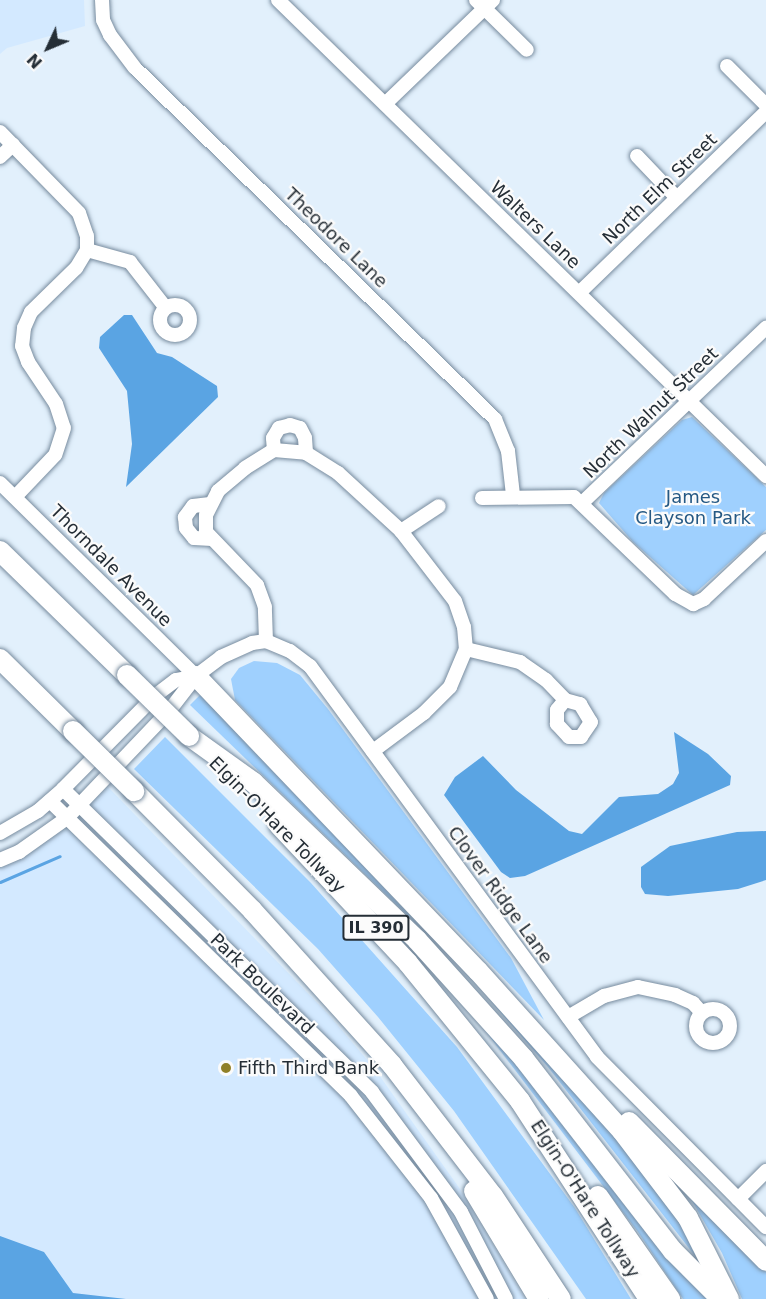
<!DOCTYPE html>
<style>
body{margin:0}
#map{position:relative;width:766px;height:1299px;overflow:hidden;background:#e2f0fc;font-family:"DejaVu Sans",sans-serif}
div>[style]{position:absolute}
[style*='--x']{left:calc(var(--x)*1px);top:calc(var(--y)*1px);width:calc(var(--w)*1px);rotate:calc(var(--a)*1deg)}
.built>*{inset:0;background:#d3e9ff}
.green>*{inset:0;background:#9fd0fe}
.water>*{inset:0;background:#5aa4e3}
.stream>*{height:3px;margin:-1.5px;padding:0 1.5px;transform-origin:1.5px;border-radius:1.5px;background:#5aa4e3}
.roads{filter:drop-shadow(0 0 2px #778b9e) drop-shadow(0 0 2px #778b9e)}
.minor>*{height:14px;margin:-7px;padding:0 7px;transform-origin:7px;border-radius:7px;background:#fff}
.minor>.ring{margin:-7px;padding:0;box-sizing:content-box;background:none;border:14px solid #fff;border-radius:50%}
.highway>*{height:20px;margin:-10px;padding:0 10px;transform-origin:10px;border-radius:10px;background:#fff}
.bridges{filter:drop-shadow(0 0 2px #778b9e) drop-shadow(0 0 2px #778b9e)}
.highway-bridge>*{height:20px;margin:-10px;padding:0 10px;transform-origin:10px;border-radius:10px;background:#fff}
.dots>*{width:16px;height:16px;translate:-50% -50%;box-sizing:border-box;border:3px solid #fbfbfb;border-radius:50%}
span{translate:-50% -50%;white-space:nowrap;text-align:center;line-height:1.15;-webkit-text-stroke:4.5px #fbfbfb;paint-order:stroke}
.shield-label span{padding:2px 4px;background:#fbfbfb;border:2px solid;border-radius:4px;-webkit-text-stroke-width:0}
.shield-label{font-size:16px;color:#252e36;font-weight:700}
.street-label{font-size:18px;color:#252e36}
.park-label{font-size:18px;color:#255984}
.poi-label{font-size:18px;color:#252e36}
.left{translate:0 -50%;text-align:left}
.north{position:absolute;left:18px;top:18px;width:60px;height:60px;-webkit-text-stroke:4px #fbfbfb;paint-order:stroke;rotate:226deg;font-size:16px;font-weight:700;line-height:24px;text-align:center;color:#252e36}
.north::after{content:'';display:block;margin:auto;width:21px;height:27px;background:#252e36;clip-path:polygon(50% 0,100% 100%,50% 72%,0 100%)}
</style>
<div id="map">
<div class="built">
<div style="clip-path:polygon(0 0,84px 0,85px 26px,7px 48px,0 54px)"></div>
<div style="clip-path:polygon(108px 787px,328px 1014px,374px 1068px,460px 1189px,525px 1299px,0 1299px,0 858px,30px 852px)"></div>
</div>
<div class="green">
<div style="clip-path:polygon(692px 417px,766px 487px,766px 530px,693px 595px,633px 542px,599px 503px,604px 493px,682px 420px)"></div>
<div style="clip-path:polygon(254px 661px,277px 663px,300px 675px,328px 709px,511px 958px,544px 1020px,235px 700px,231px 679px,239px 668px)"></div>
<div style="clip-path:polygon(200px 695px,270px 766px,428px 935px,190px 705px)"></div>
<div style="clip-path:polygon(165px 737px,311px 883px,457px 1047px,575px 1208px,631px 1299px,586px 1299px,454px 1111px,378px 1017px,318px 949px,134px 769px)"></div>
<div style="clip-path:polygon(488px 998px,570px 1084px,635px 1160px,688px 1236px,706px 1270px,548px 1067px)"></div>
<div style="clip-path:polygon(477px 1020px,485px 1021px,664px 1255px,709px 1299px,683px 1299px,638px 1232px)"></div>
<div style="clip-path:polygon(684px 1187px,766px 1272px,766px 1299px,742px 1299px,722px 1253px)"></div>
</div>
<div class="water">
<div style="clip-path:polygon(124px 315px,132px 315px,157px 353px,172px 357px,217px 386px,218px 397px,126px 487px,132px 444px,127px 391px,99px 348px,100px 337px)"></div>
<div style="clip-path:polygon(674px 732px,708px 754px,731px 776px,730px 785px,525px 876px,510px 878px,501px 872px,444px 795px,455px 777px,483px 756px,516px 790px,569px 831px,582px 834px,619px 797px,658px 794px,673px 784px,679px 773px)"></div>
<div style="clip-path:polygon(766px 831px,766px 880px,738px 889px,668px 896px,645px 894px,641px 887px,641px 867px,670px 846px,737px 832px)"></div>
<div style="clip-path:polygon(0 1236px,44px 1252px,73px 1293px,126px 1299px,0 1299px)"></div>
</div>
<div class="stream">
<div style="--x:0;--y:882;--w:65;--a:-23.4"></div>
</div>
<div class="roads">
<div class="minor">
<div style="--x:102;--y:0;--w:20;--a:87"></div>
<div style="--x:103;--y:20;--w:17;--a:65"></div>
<div style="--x:110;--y:35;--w:41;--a:52.9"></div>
<div style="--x:135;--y:68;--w:503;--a:44.27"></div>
<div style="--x:495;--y:419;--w:35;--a:68"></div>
<div style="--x:508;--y:451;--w:44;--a:83.5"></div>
<div style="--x:278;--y:0;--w:682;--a:44.29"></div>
<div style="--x:476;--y:0;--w:71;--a:44.4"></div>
<div style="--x:727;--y:66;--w:55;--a:45"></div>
<div style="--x:385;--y:104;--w:150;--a:-43.9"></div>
<div style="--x:0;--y:132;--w:113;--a:45.7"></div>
<div style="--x:79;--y:213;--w:24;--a:71"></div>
<div style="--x:87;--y:236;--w:14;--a:90"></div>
<div style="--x:87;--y:250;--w:21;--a:121"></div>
<div style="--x:76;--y:268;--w:63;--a:135.6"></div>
<div style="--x:31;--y:312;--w:17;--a:114"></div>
<div style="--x:24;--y:328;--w:18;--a:96"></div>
<div style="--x:22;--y:346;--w:17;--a:69"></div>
<div style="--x:28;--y:362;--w:50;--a:56.3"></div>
<div style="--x:56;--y:404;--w:25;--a:72"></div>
<div style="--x:64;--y:428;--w:28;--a:108"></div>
<div style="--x:55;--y:455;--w:58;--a:133.6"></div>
<div style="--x:637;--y:156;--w:58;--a:46.4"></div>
<div style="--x:0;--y:157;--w:18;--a:-43"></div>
<div style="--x:87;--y:250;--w:45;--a:15.6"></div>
<div style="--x:130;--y:262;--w:58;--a:52"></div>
<div style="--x:579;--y:293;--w:260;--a:-44.1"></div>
<div class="ring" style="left:160px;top:305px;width:16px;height:16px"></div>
<div style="--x:274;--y:450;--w:12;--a:-95"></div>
<div style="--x:273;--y:438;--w:12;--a:-59"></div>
<div style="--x:279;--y:428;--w:11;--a:-15"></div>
<div style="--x:290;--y:425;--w:10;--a:17"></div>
<div style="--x:300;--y:428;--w:11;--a:63"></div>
<div style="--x:305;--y:438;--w:15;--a:86"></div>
<div style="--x:0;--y:483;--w:275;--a:44.6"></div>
<div style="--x:482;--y:498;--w:92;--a:-0.6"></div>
<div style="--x:574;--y:497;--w:140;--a:43.8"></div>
<div style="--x:675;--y:594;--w:21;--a:29"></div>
<div style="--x:693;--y:604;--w:12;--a:-24"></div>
<div style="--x:704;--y:599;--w:85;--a:-43.1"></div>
<div style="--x:583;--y:502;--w:253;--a:-43.6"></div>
<div style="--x:210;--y:504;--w:17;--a:173"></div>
<div style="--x:193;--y:506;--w:14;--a:126"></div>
<div style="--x:185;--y:517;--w:11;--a:85"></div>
<div style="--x:186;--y:528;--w:13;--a:51"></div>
<div style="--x:194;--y:538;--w:18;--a:3"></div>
<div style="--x:401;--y:531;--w:45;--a:-33.3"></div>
<div style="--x:266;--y:641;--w:34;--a:-92"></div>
<div style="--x:265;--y:607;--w:23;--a:-110"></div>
<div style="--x:257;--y:585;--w:74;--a:-133.9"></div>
<div style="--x:206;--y:532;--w:17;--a:-90"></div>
<div style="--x:206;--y:515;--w:27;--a:-63"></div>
<div style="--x:218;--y:491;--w:35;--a:-40"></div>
<div style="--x:245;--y:468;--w:34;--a:-32"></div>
<div style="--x:274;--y:450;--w:32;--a:5"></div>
<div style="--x:306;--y:453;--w:38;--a:32"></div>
<div style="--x:338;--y:473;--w:86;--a:42.6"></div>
<div style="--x:401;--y:531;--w:88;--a:52.4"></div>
<div style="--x:455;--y:601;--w:28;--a:71"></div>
<div style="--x:464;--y:627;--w:22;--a:85"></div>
<div style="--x:466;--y:649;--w:41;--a:112.8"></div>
<div style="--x:450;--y:687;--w:37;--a:135"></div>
<div style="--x:424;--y:713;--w:64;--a:143.3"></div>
<div style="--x:466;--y:649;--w:56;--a:13.5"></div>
<div style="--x:520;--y:662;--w:32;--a:35"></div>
<div style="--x:546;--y:680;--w:28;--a:46"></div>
<div style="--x:565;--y:700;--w:16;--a:15"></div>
<div style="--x:580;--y:704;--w:21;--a:59"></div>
<div style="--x:591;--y:722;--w:18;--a:124"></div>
<div style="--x:581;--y:737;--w:12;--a:180"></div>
<div style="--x:569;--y:737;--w:18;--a:-133"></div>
<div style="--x:557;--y:724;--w:14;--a:-90"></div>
<div style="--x:557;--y:710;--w:13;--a:-51"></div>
<div style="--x:63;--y:789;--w:433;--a:44.4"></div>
<div style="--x:372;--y:1092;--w:149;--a:53.4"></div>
<div style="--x:461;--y:1212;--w:98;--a:62.7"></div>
<div style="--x:50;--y:801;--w:421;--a:44.4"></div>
<div style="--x:351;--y:1096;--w:130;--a:51.9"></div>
<div style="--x:431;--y:1198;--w:115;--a:61"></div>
<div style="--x:0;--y:833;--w:44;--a:-30.1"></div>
<div style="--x:38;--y:811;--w:33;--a:-41"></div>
<div style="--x:63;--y:789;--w:132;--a:-45.3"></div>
<div style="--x:156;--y:695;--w:25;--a:-37"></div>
<div style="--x:176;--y:680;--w:20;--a:-11"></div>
<div style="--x:0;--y:860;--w:21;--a:-23"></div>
<div style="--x:19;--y:852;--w:59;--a:-35.3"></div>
<div style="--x:67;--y:818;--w:148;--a:-46.4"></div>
<div style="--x:169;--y:711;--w:44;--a:-52.4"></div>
<div style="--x:196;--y:676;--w:31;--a:-37"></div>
<div style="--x:221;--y:657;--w:34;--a:-24"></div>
<div style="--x:252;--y:643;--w:14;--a:-8"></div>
<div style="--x:266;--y:641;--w:26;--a:23"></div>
<div style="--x:290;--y:651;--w:25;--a:37"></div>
<div style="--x:310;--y:666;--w:485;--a:53.7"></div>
<div style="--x:597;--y:1057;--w:240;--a:45.2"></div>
<div class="ring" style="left:696px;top:1009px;width:20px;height:20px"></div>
<div style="--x:568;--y:1017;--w:42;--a:-30.3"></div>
<div style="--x:604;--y:996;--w:35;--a:-15"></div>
<div style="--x:638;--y:987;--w:38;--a:12"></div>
<div style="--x:675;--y:995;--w:20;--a:24"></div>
<div style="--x:693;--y:1003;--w:13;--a:48"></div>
<div style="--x:738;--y:1199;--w:40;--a:-45"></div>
</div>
<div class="highway">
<div style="--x:0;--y:551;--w:177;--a:44.3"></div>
<div style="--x:0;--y:659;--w:103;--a:44.6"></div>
<div style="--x:196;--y:676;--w:408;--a:46.3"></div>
<div style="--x:478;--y:971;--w:215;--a:48"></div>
<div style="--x:622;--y:1131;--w:109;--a:52.8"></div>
<div style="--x:688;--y:1218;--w:91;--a:63.2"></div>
<div style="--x:189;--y:736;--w:79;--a:35.7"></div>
<div style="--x:253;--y:782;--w:228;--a:43.9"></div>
<div style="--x:417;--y:940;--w:160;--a:48"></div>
<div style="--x:524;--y:1059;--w:243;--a:52.2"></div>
<div style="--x:673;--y:1251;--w:68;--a:45"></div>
<div style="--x:134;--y:791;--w:168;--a:45.2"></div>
<div style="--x:252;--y:910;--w:209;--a:47.9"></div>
<div style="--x:392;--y:1065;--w:165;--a:52.4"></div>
<div style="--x:493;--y:1196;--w:123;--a:56.6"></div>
<div style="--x:279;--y:825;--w:189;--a:46.9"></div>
<div style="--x:408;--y:963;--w:178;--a:50.9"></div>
<div style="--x:520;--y:1101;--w:236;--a:56.9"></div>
<div style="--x:629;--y:1122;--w:195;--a:45.4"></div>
<div style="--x:474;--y:1191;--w:126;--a:59"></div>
<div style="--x:598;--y:1196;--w:126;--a:55"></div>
</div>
</div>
<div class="bridges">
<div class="highway-bridge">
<div style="--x:127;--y:675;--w:87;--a:44.5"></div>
<div style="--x:73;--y:731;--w:86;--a:44.5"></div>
</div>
</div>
<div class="dots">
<div style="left:226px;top:1068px;background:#908028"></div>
</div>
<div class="shield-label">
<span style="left:376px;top:928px">IL 390</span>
</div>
<div class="street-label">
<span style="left:660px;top:189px;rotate:-44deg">North Elm Street</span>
<span style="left:535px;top:225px;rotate:44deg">Walters Lane</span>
<span style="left:336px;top:238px;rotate:44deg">Theodore Lane</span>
<span style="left:651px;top:413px;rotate:-44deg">North Walnut Street</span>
<span style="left:111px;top:566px;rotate:45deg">Thorndale Avenue</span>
<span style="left:277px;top:825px;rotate:45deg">Elgin-O'Hare Tollway</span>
<span style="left:500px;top:895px;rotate:54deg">Clover Ridge Lane</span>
<span style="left:262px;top:984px;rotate:44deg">Park Boulevard</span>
<span style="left:585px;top:1199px;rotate:57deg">Elgin-O'Hare Tollway</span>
</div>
<div class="park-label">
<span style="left:693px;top:508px">James<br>Clayson Park</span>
</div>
<div class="poi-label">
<span class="left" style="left:238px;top:1068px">Fifth Third Bank</span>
</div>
<div class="north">N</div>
</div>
